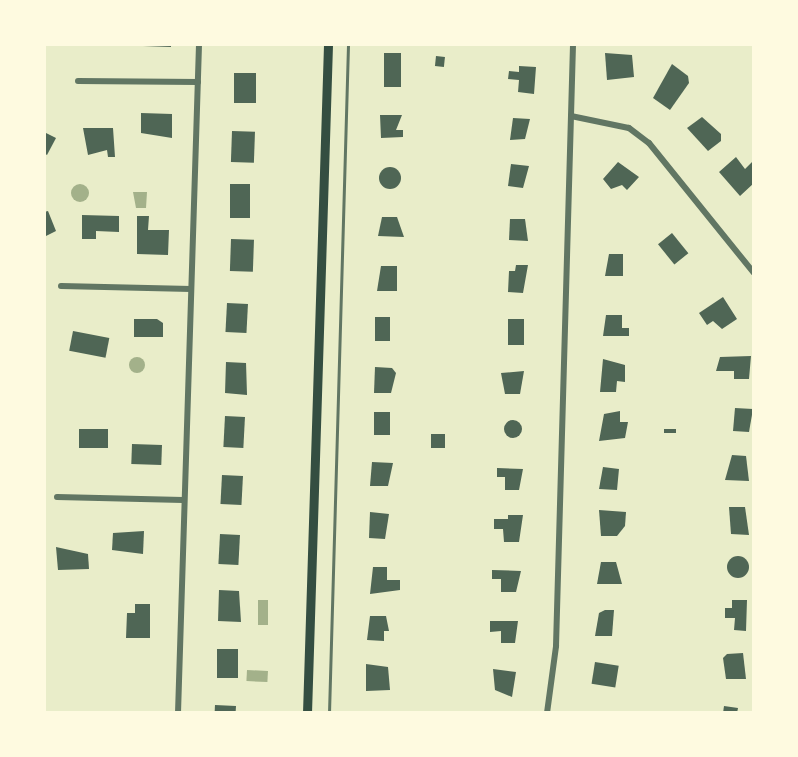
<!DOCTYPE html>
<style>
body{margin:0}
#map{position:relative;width:798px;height:757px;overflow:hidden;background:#e9edc9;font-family:Roboto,sans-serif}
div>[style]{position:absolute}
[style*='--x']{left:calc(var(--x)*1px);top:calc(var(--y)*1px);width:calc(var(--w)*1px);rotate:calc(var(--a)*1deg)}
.water>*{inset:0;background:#a3b18a;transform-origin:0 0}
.round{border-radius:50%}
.building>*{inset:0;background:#4f6655;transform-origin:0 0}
.service>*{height:2.5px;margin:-1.25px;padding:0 1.25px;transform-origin:1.25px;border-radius:1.25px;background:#617663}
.minor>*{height:6px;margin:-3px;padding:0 3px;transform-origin:3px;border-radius:3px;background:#617663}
.secondary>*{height:9px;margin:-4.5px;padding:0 4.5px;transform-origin:4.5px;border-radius:4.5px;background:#344e41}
span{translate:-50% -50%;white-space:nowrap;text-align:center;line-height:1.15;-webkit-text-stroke:7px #fefae0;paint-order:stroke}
.frame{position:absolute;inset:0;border:46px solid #fefae0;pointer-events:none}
</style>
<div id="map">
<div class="water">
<div class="round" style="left:71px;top:184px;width:18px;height:18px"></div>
<div style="clip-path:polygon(133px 192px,147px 192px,146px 208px,136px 208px)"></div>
<div class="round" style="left:129px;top:357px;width:16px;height:16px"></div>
<div style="left:258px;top:600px;width:10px;height:25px"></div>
<div style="left:247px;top:670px;width:21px;height:11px;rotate:3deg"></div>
</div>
<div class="building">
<div style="clip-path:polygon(143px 44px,171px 44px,171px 47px,143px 46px)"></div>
<div style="left:384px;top:53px;width:17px;height:34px"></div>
<div style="clip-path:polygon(605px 53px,632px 55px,634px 77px,607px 80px)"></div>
<div style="left:436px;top:56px;width:9px;height:10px;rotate:6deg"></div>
<div style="clip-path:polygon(672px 64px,688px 76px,689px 83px,670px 110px,653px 98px)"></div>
<div style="clip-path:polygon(519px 66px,536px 67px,534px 94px,518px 92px,519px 80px,508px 79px,509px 71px,519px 72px)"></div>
<div style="left:234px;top:73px;width:22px;height:30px"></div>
<div style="clip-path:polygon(141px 113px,172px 114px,172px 138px,141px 133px)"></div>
<div style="clip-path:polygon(380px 115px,402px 115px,396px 130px,403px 130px,403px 137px,381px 138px)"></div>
<div style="clip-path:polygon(702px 117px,721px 134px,721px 141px,708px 151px,687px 128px)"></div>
<div style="clip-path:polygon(513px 118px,530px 119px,525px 139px,510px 140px)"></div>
<div style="clip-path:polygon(83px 128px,113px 128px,115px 157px,108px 157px,107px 150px,88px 155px)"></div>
<div style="left:232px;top:131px;width:23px;height:31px;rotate:2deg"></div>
<div style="clip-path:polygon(44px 132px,56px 138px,47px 155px,44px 153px)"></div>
<div style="clip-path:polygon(736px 157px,745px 169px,754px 160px,754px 183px,740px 196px,719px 172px)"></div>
<div style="clip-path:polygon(618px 162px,639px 177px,627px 190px,622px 185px,611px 189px,603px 179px)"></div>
<div style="clip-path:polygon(511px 164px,529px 166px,523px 188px,508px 186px)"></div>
<div class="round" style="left:379px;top:167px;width:22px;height:22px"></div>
<div style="left:230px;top:184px;width:20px;height:34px"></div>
<div style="clip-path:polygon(48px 211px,56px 231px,44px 237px,44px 212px)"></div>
<div style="clip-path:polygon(82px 215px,119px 216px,119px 232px,96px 231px,96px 239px,82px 239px)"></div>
<div style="clip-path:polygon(137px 216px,149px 216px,148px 230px,169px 230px,168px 255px,137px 254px)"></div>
<div style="clip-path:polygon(382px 217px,397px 217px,404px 237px,378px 236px)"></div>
<div style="clip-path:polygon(510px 219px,525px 219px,528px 241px,509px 240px)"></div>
<div style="left:672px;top:233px;width:26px;height:18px;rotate:51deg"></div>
<div style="left:231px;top:239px;width:23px;height:32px;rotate:2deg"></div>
<div style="clip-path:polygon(609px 254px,623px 254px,623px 276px,605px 276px)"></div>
<div style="clip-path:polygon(516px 265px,528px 265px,523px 293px,508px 292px,509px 271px,515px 271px)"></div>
<div style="clip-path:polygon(381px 266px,397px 266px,397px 291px,377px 291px)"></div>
<div style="clip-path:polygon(723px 297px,737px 319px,722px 329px,713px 321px,707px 325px,699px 313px)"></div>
<div style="left:227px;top:303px;width:21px;height:29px;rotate:3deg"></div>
<div style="clip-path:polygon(606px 315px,622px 315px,622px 328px,629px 328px,629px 336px,603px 336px)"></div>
<div style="left:375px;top:317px;width:15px;height:24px"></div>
<div style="clip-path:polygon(134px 319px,157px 319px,163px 323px,163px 337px,134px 337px)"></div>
<div style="left:508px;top:319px;width:16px;height:26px"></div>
<div style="left:73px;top:331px;width:37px;height:20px;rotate:11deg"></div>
<div style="clip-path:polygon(751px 356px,749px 379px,734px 379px,734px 371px,716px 371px,720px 357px)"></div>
<div style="clip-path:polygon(603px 359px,625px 365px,625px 382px,617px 381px,616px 392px,600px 392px)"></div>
<div style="clip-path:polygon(226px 362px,246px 363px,247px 395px,225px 393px)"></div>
<div style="clip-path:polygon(375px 367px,392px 368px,396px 373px,391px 393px,374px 393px)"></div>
<div style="clip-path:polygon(524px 371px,520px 394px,505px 394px,501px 373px)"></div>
<div style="clip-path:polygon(735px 408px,753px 409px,749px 432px,733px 431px)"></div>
<div style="clip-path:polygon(620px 411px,620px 422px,628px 422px,625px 438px,599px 441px,604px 414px)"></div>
<div style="left:374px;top:412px;width:16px;height:23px"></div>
<div style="left:225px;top:416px;width:20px;height:31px;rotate:3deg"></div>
<div class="round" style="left:504px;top:420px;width:18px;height:18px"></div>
<div style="left:79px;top:429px;width:29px;height:19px"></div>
<div style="left:664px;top:429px;width:12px;height:4px"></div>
<div style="left:431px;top:434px;width:14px;height:14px"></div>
<div style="left:132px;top:444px;width:30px;height:20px;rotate:2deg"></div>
<div style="clip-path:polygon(732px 455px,746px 456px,749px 481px,725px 480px)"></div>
<div style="clip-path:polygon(372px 462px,393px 463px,388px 486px,370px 486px)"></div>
<div style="clip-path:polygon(603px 467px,619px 469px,617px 490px,599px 489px)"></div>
<div style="clip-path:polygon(497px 468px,523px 469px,519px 490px,505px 490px,505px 477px,497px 477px)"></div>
<div style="left:222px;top:475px;width:21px;height:29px;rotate:3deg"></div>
<div style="clip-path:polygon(729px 507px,745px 507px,749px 535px,731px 534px)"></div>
<div style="clip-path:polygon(599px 510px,626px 512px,625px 526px,617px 536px,601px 536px)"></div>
<div style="clip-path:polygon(370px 512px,389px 514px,385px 539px,369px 538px)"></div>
<div style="clip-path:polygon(508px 515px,523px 515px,519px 542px,504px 542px,503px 529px,494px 529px,494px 519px,508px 519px)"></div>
<div style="clip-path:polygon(144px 531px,143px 554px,112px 550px,113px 533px)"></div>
<div style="left:220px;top:534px;width:20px;height:30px;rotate:3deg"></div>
<div style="clip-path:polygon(56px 547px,88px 554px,89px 569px,58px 570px)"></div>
<div class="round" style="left:727px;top:556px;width:22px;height:22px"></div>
<div style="clip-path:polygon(601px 562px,616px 562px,622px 584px,597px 584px)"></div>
<div style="clip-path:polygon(373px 567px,387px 567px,387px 580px,400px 580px,400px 590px,370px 594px)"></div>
<div style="clip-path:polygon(492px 570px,521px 571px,516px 592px,501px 592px,501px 579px,492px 579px)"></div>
<div style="clip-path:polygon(219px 590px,239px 591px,241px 622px,218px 621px)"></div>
<div style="clip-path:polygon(732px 600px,747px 600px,746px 631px,734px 630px,735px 618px,725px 618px,725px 608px,732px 608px)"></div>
<div style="clip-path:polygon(135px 604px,150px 604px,150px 638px,126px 638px,127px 613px,135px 613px)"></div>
<div style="clip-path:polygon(605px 610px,614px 610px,612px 636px,595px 636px,599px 613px)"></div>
<div style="clip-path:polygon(370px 616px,386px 616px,389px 631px,384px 631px,384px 641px,367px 640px)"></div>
<div style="clip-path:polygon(490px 621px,518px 621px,515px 643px,501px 643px,501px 631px,490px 632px)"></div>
<div style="left:217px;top:649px;width:21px;height:29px"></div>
<div style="clip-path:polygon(743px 653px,746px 679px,726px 679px,723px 658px,727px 654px)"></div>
<div style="left:595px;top:662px;width:24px;height:22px;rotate:9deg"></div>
<div style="clip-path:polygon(366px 664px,388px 667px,390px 690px,366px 691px)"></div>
<div style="clip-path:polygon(493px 669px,516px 672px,512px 697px,495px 690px)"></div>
<div style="left:215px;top:705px;width:21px;height:8px;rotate:3deg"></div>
<div style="clip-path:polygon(724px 706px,738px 708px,737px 713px,723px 713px)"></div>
</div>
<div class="service">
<div style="--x:329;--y:713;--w:669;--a:-88.37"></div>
</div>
<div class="minor">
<div style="--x:78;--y:81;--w:120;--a:0.5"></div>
<div style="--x:571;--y:116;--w:59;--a:11.7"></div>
<div style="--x:629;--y:128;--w:25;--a:37"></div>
<div style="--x:649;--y:143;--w:167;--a:51.1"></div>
<div style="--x:61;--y:286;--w:130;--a:1.3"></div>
<div style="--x:57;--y:497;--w:126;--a:1.4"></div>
<div style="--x:178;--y:713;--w:669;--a:-88.2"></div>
<div style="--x:547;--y:713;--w:68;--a:-82.3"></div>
<div style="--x:556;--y:646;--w:602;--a:-88.38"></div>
</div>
<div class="secondary">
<div style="--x:307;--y:713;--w:669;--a:-88.2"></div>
</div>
<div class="frame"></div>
</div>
